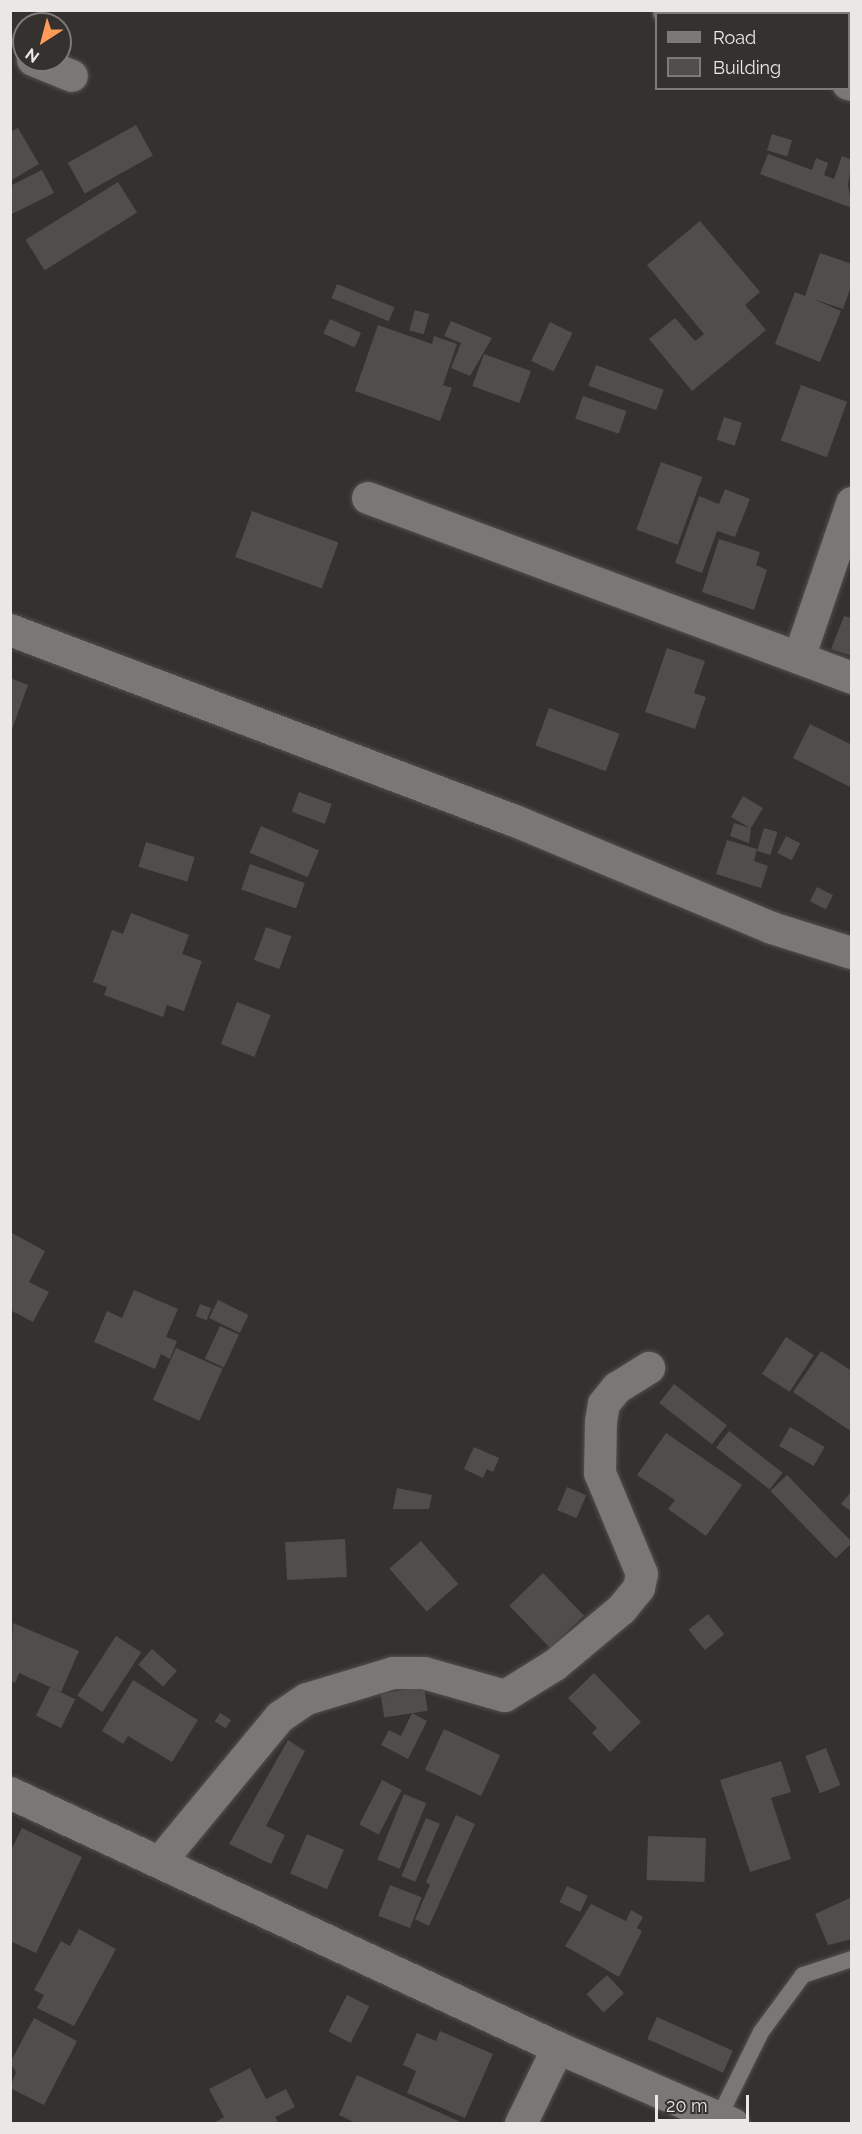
<!DOCTYPE html>
<style>
body{margin:0}
#map{position:relative;width:862px;height:2134px;overflow:hidden;background:#34312e;font-family:Raleway,sans-serif}
div>[style]{position:absolute}
[style*='--x']{left:calc(var(--x)*1px);top:calc(var(--y)*1px);width:calc(var(--w)*1px);rotate:calc(var(--a)*1deg)}
.building>*{inset:0;background:#514d4b;transform-origin:0 0}
.roads{filter:drop-shadow(0 0 2px #524f4d) drop-shadow(0 0 2px #524f4d)}
.service>*{height:16px;margin:-8px;padding:0 8px;transform-origin:8px;border-radius:8px;background:#7b7774}
.minor>*{height:32px;margin:-16px;padding:0 16px;transform-origin:16px;border-radius:16px;background:#7b7774}
.tertiary>*{height:33px;margin:-16.5px;padding:0 16.5px;transform-origin:16.5px;border-radius:16.5px;background:#7b7774}
span{translate:-50% -50%;white-space:nowrap;text-align:center;line-height:1.15;-webkit-text-stroke:6px #34312e;paint-order:stroke}
.frame{position:absolute;inset:0;border:12px solid #eae8e7;pointer-events:none}
.legend{position:absolute;left:655px;top:12px;width:195px;height:78px;box-sizing:border-box;background:#34312e;border:2px solid #7d7a78;margin:0;padding:8px 10px;list-style:none;font-size:18px;color:#eae8e7}
.legend li{display:flex;align-items:center;gap:12px;height:30px}
.legend b{width:30px;border:2px solid #7d7a78}
.north{position:absolute;left:12px;top:12px;width:60px;height:60px;box-sizing:border-box;background:#34312e;border:2px solid #7d7a78;border-radius:50%;rotate:216deg;font-size:16px;font-weight:700;line-height:24px;text-align:center;color:#eae8e7}
.north::after{content:'';display:block;margin:auto;width:21px;height:27px;background:#fe9b58;clip-path:polygon(50% 0,100% 100%,50% 72%,0 100%)}
.scale{position:absolute;left:655px;top:2095px;width:94px;height:27px;box-sizing:border-box;border:3px solid #eae8e7;border-top:0;padding-left:8px;font-size:18px;line-height:21px;white-space:nowrap;color:#eae8e7;-webkit-text-stroke:4px #34312e;paint-order:stroke}
</style>
<div id="map">
<div class="building">
<div style="left:136px;top:125px;width:35px;height:78px;rotate:61deg"></div>
<div style="clip-path:polygon(18px 128px,39px 164px,10px 181px,10px 132px)"></div>
<div style="left:772px;top:134px;width:21px;height:17px;rotate:17deg"></div>
<div style="clip-path:polygon(768px 154px,812px 170px,816px 158px,828px 163px,824px 175px,834px 179px,842px 156px,852px 160px,848px 185px,852px 208px,760px 174px)"></div>
<div style="clip-path:polygon(42px 170px,54px 193px,10px 215px,10px 186px)"></div>
<div style="left:118px;top:182px;width:36px;height:109px;rotate:58deg"></div>
<div style="clip-path:polygon(700px 221px,760px 292px,745px 305px,766px 330px,692px 391px,649px 339px,675px 318px,695px 341px,704px 334px,647px 265px)"></div>
<div style="clip-path:polygon(820px 253px,852px 264px,852px 284px,843px 309px,813px 299px,841px 311px,820px 362px,775px 344px,795px 292px,805px 296px)"></div>
<div style="left:337px;top:284px;width:62px;height:15px;rotate:22deg"></div>
<div style="left:415px;top:310px;width:15px;height:21px;rotate:16deg"></div>
<div style="left:330px;top:319px;width:34px;height:16px;rotate:24deg"></div>
<div style="clip-path:polygon(451px 321px,492px 338px,470px 376px,451px 368px,461px 343px,444px 336px)"></div>
<div style="left:550px;top:322px;width:25px;height:43px;rotate:26deg"></div>
<div style="clip-path:polygon(378px 325px,432px 344px,434px 336px,457px 344px,443px 385px,452px 388px,440px 421px,355px 391px)"></div>
<div style="left:484px;top:354px;width:50px;height:34px;rotate:20deg"></div>
<div style="left:596px;top:365px;width:72px;height:22px;rotate:20deg"></div>
<div style="left:801px;top:385px;width:49px;height:59px;rotate:20deg"></div>
<div style="left:583px;top:396px;width:46px;height:24px;rotate:19deg"></div>
<div style="left:724px;top:417px;width:19px;height:24px;rotate:18deg"></div>
<div style="left:661px;top:462px;width:44px;height:72px;rotate:20deg"></div>
<div style="clip-path:polygon(725px 489px,750px 499px,735px 537px,717px 531px,702px 573px,675px 563px,699px 496px,719px 504px)"></div>
<div style="left:252px;top:511px;width:92px;height:49px;rotate:20deg"></div>
<div style="clip-path:polygon(719px 539px,760px 552px,756px 565px,767px 570px,754px 610px,702px 592px)"></div>
<div style="clip-path:polygon(844px 616px,852px 618px,852px 656px,831px 649px)"></div>
<div style="clip-path:polygon(667px 648px,705px 661px,694px 693px,706px 697px,695px 729px,645px 712px)"></div>
<div style="clip-path:polygon(10px 678px,28px 685px,11px 732px,10px 732px)"></div>
<div style="left:549px;top:708px;width:75px;height:40px;rotate:20deg"></div>
<div style="clip-path:polygon(810px 724px,852px 745px,852px 788px,793px 758px)"></div>
<div style="left:299px;top:792px;width:35px;height:21px;rotate:20deg"></div>
<div style="clip-path:polygon(743px 796px,763px 808px,751px 828px,749px 843px,730px 836px,734px 823px,750px 828px,731px 817px)"></div>
<div style="left:261px;top:826px;width:63px;height:29px;rotate:23deg"></div>
<div style="left:764px;top:828px;width:14px;height:24px;rotate:17deg"></div>
<div style="left:786px;top:836px;width:16px;height:19px;rotate:27deg"></div>
<div style="clip-path:polygon(727px 840px,757px 849px,754px 861px,768px 866px,761px 888px,716px 874px)"></div>
<div style="left:146px;top:842px;width:51px;height:26px;rotate:17deg"></div>
<div style="left:250px;top:864px;width:58px;height:27px;rotate:19deg"></div>
<div style="left:817px;top:887px;width:18px;height:16px;rotate:27deg"></div>
<div style="clip-path:polygon(131px 913px,189px 935px,182px 954px,202px 961px,184px 1011px,167px 1005px,163px 1017px,104px 995px,107px 987px,93px 982px,112px 930px,123px 934px)"></div>
<div style="left:266px;top:927px;width:27px;height:35px;rotate:20deg"></div>
<div style="left:237px;top:1002px;width:36px;height:45px;rotate:21deg"></div>
<div style="clip-path:polygon(10px 1232px,45px 1251px,29px 1282px,49px 1292px,33px 1322px,10px 1310px)"></div>
<div style="clip-path:polygon(134px 1290px,178px 1309px,166px 1337px,177px 1341px,170px 1359px,161px 1354px,155px 1369px,94px 1342px,107px 1311px,122px 1318px)"></div>
<div style="left:218px;top:1300px;width:34px;height:20px;rotate:26deg"></div>
<div style="left:200px;top:1304px;width:12px;height:13px;rotate:20deg"></div>
<div style="left:220px;top:1326px;width:21px;height:36px;rotate:25deg"></div>
<div style="left:786px;top:1337px;width:33px;height:44px;rotate:33deg"></div>
<div style="left:176px;top:1348px;width:51px;height:57px;rotate:24deg"></div>
<div style="clip-path:polygon(821px 1351px,852px 1371px,852px 1432px,793px 1392px)"></div>
<div style="left:674px;top:1384px;width:67px;height:24px;rotate:38deg"></div>
<div style="left:790px;top:1427px;width:40px;height:22px;rotate:30deg"></div>
<div style="left:729px;top:1431px;width:68px;height:21px;rotate:38deg"></div>
<div style="clip-path:polygon(666px 1433px,742px 1485px,706px 1536px,668px 1509px,675px 1500px,637px 1475px)"></div>
<div style="clip-path:polygon(474px 1447px,499px 1458px,493px 1472px,487px 1469px,483px 1478px,464px 1469px)"></div>
<div style="left:787px;top:1475px;width:94px;height:23px;rotate:46deg"></div>
<div style="left:567px;top:1487px;width:21px;height:25px;rotate:23deg"></div>
<div style="clip-path:polygon(397px 1488px,432px 1495px,429px 1509px,393px 1509px)"></div>
<div style="clip-path:polygon(850px 1493px,852px 1494px,852px 1512px,841px 1504px)"></div>
<div style="left:345px;top:1539px;width:38px;height:60px;rotate:87deg"></div>
<div style="left:421px;top:1541px;width:57px;height:42px;rotate:49deg"></div>
<div style="left:543px;top:1573px;width:59px;height:47px;rotate:46deg"></div>
<div style="left:708px;top:1614px;width:26px;height:25px;rotate:51deg"></div>
<div style="clip-path:polygon(13px 1623px,79px 1651px,61px 1692px,19px 1673px,15px 1683px,10px 1681px)"></div>
<div style="left:116px;top:1636px;width:30px;height:71px;rotate:33deg"></div>
<div style="left:152px;top:1649px;width:33px;height:21px;rotate:41deg"></div>
<div style="clip-path:polygon(594px 1673px,641px 1722px,610px 1752px,592px 1733px,597px 1728px,568px 1698px)"></div>
<div style="clip-path:polygon(133px 1680px,198px 1720px,172px 1762px,128px 1736px,123px 1744px,102px 1731px)"></div>
<div style="left:50px;top:1687px;width:28px;height:32px;rotate:26deg"></div>
<div style="left:424px;top:1687px;width:24px;height:44px;rotate:81deg"></div>
<div style="left:220px;top:1713px;width:13px;height:10px;rotate:32deg"></div>
<div style="clip-path:polygon(412px 1713px,427px 1721px,408px 1759px,381px 1745px,389px 1730px,401px 1736px)"></div>
<div style="left:444px;top:1729px;width:62px;height:45px;rotate:25deg"></div>
<div style="clip-path:polygon(288px 1740px,305px 1751px,266px 1826px,285px 1835px,271px 1864px,229px 1844px)"></div>
<div style="left:826px;top:1748px;width:40px;height:22px;rotate:69deg"></div>
<div style="clip-path:polygon(781px 1761px,791px 1792px,771px 1798px,791px 1859px,750px 1872px,720px 1780px)"></div>
<div style="left:382px;top:1780px;width:22px;height:50px;rotate:27deg"></div>
<div style="left:404px;top:1794px;width:24px;height:71px;rotate:22deg"></div>
<div style="clip-path:polygon(456px 1815px,475px 1824px,429px 1926px,415px 1919px,430px 1885px,426px 1882px)"></div>
<div style="left:426px;top:1818px;width:15px;height:63px;rotate:23deg"></div>
<div style="clip-path:polygon(22px 1828px,82px 1857px,36px 1953px,10px 1941px,10px 1852px)"></div>
<div style="left:307px;top:1834px;width:40px;height:43px;rotate:23deg"></div>
<div style="left:648px;top:1836px;width:58px;height:44px;rotate:2deg"></div>
<div style="left:390px;top:1885px;width:34px;height:33px;rotate:21deg"></div>
<div style="left:567px;top:1886px;width:23px;height:18px;rotate:25deg"></div>
<div style="clip-path:polygon(852px 1897px,852px 1939px,828px 1945px,815px 1914px)"></div>
<div style="clip-path:polygon(591px 1904px,626px 1921px,631px 1910px,643px 1917px,637px 1928px,642px 1931px,619px 1977px,565px 1946px)"></div>
<div style="clip-path:polygon(79px 1929px,116px 1949px,74px 2026px,37px 2008px,44px 1995px,34px 1990px,61px 1941px,70px 1946px)"></div>
<div style="left:607px;top:1975px;width:25px;height:28px;rotate:47deg"></div>
<div style="left:347px;top:1995px;width:25px;height:41px;rotate:27deg"></div>
<div style="left:657px;top:2017px;width:83px;height:24px;rotate:24deg"></div>
<div style="clip-path:polygon(34px 2018px,77px 2041px,44px 2105px,10px 2088px,16px 2072px,10px 2063px)"></div>
<div style="clip-path:polygon(440px 2031px,493px 2054px,465px 2118px,407px 2093px,416px 2071px,403px 2065px,417px 2033px,436px 2041px)"></div>
<div style="clip-path:polygon(250px 2068px,266px 2099px,286px 2089px,295px 2107px,275px 2117px,279px 2124px,212px 2124px,224px 2117px,209px 2089px)"></div>
<div style="clip-path:polygon(357px 2075px,465px 2124px,358px 2124px,339px 2115px)"></div>
</div>
<div class="roads">
<div class="service">
<div style="--x:719;--y:2117;--w:95;--a:-63.7"></div>
<div style="--x:761;--y:2032;--w:71;--a:-53.6"></div>
<div style="--x:803;--y:1975;--w:52;--a:-18.1"></div>
</div>
<div class="minor">
<div style="--x:33;--y:60;--w:42;--a:22.3"></div>
<div style="--x:368;--y:498;--w:516;--a:20.4"></div>
<div style="--x:10;--y:630;--w:540;--a:20.72"></div>
<div style="--x:515;--y:821;--w:278;--a:22.6"></div>
<div style="--x:772;--y:928;--w:84;--a:17.4"></div>
<div style="--x:799;--y:658;--w:164;--a:-71.1"></div>
<div style="--x:10;--y:1793;--w:604;--a:24.95"></div>
<div style="--x:558;--y:2048;--w:191;--a:23.5"></div>
<div style="--x:160;--y:1862;--w:188;--a:-50.4"></div>
<div style="--x:280;--y:1717;--w:32;--a:-34"></div>
<div style="--x:307;--y:1699;--w:90;--a:-16.8"></div>
<div style="--x:393;--y:1673;--w:31;--a:0"></div>
<div style="--x:424;--y:1673;--w:84;--a:15.9"></div>
<div style="--x:505;--y:1696;--w:59;--a:-31.8"></div>
<div style="--x:555;--y:1665;--w:87;--a:-39.9"></div>
<div style="--x:622;--y:1609;--w:27;--a:-51"></div>
<div style="--x:639;--y:1588;--w:14;--a:-78"></div>
<div style="--x:642;--y:1574;--w:109;--a:-112.6"></div>
<div style="--x:600;--y:1473;--w:51;--a:-88.9"></div>
<div style="--x:601;--y:1422;--w:18;--a:-81"></div>
<div style="--x:604;--y:1404;--w:21;--a:-51"></div>
<div style="--x:617;--y:1388;--w:38;--a:-32"></div>
<div style="--x:521;--y:2124;--w:85;--a:-64"></div>
</div>
<div class="tertiary">
<div style="--x:669;--y:10;--w:8;--a:30"></div>
<div style="--x:848;--y:83;--w:4;--a:14"></div>
</div>
</div>
<div class="frame"></div>
<ul class="legend">
<li><b style="height:8px;background:#7b7774"></b>Road</li>
<li><b style="height:16px;background:#514d4b"></b>Building</li>
</ul>
<div class="north">N</div>
<div class="scale">20 m</div>
</div>
